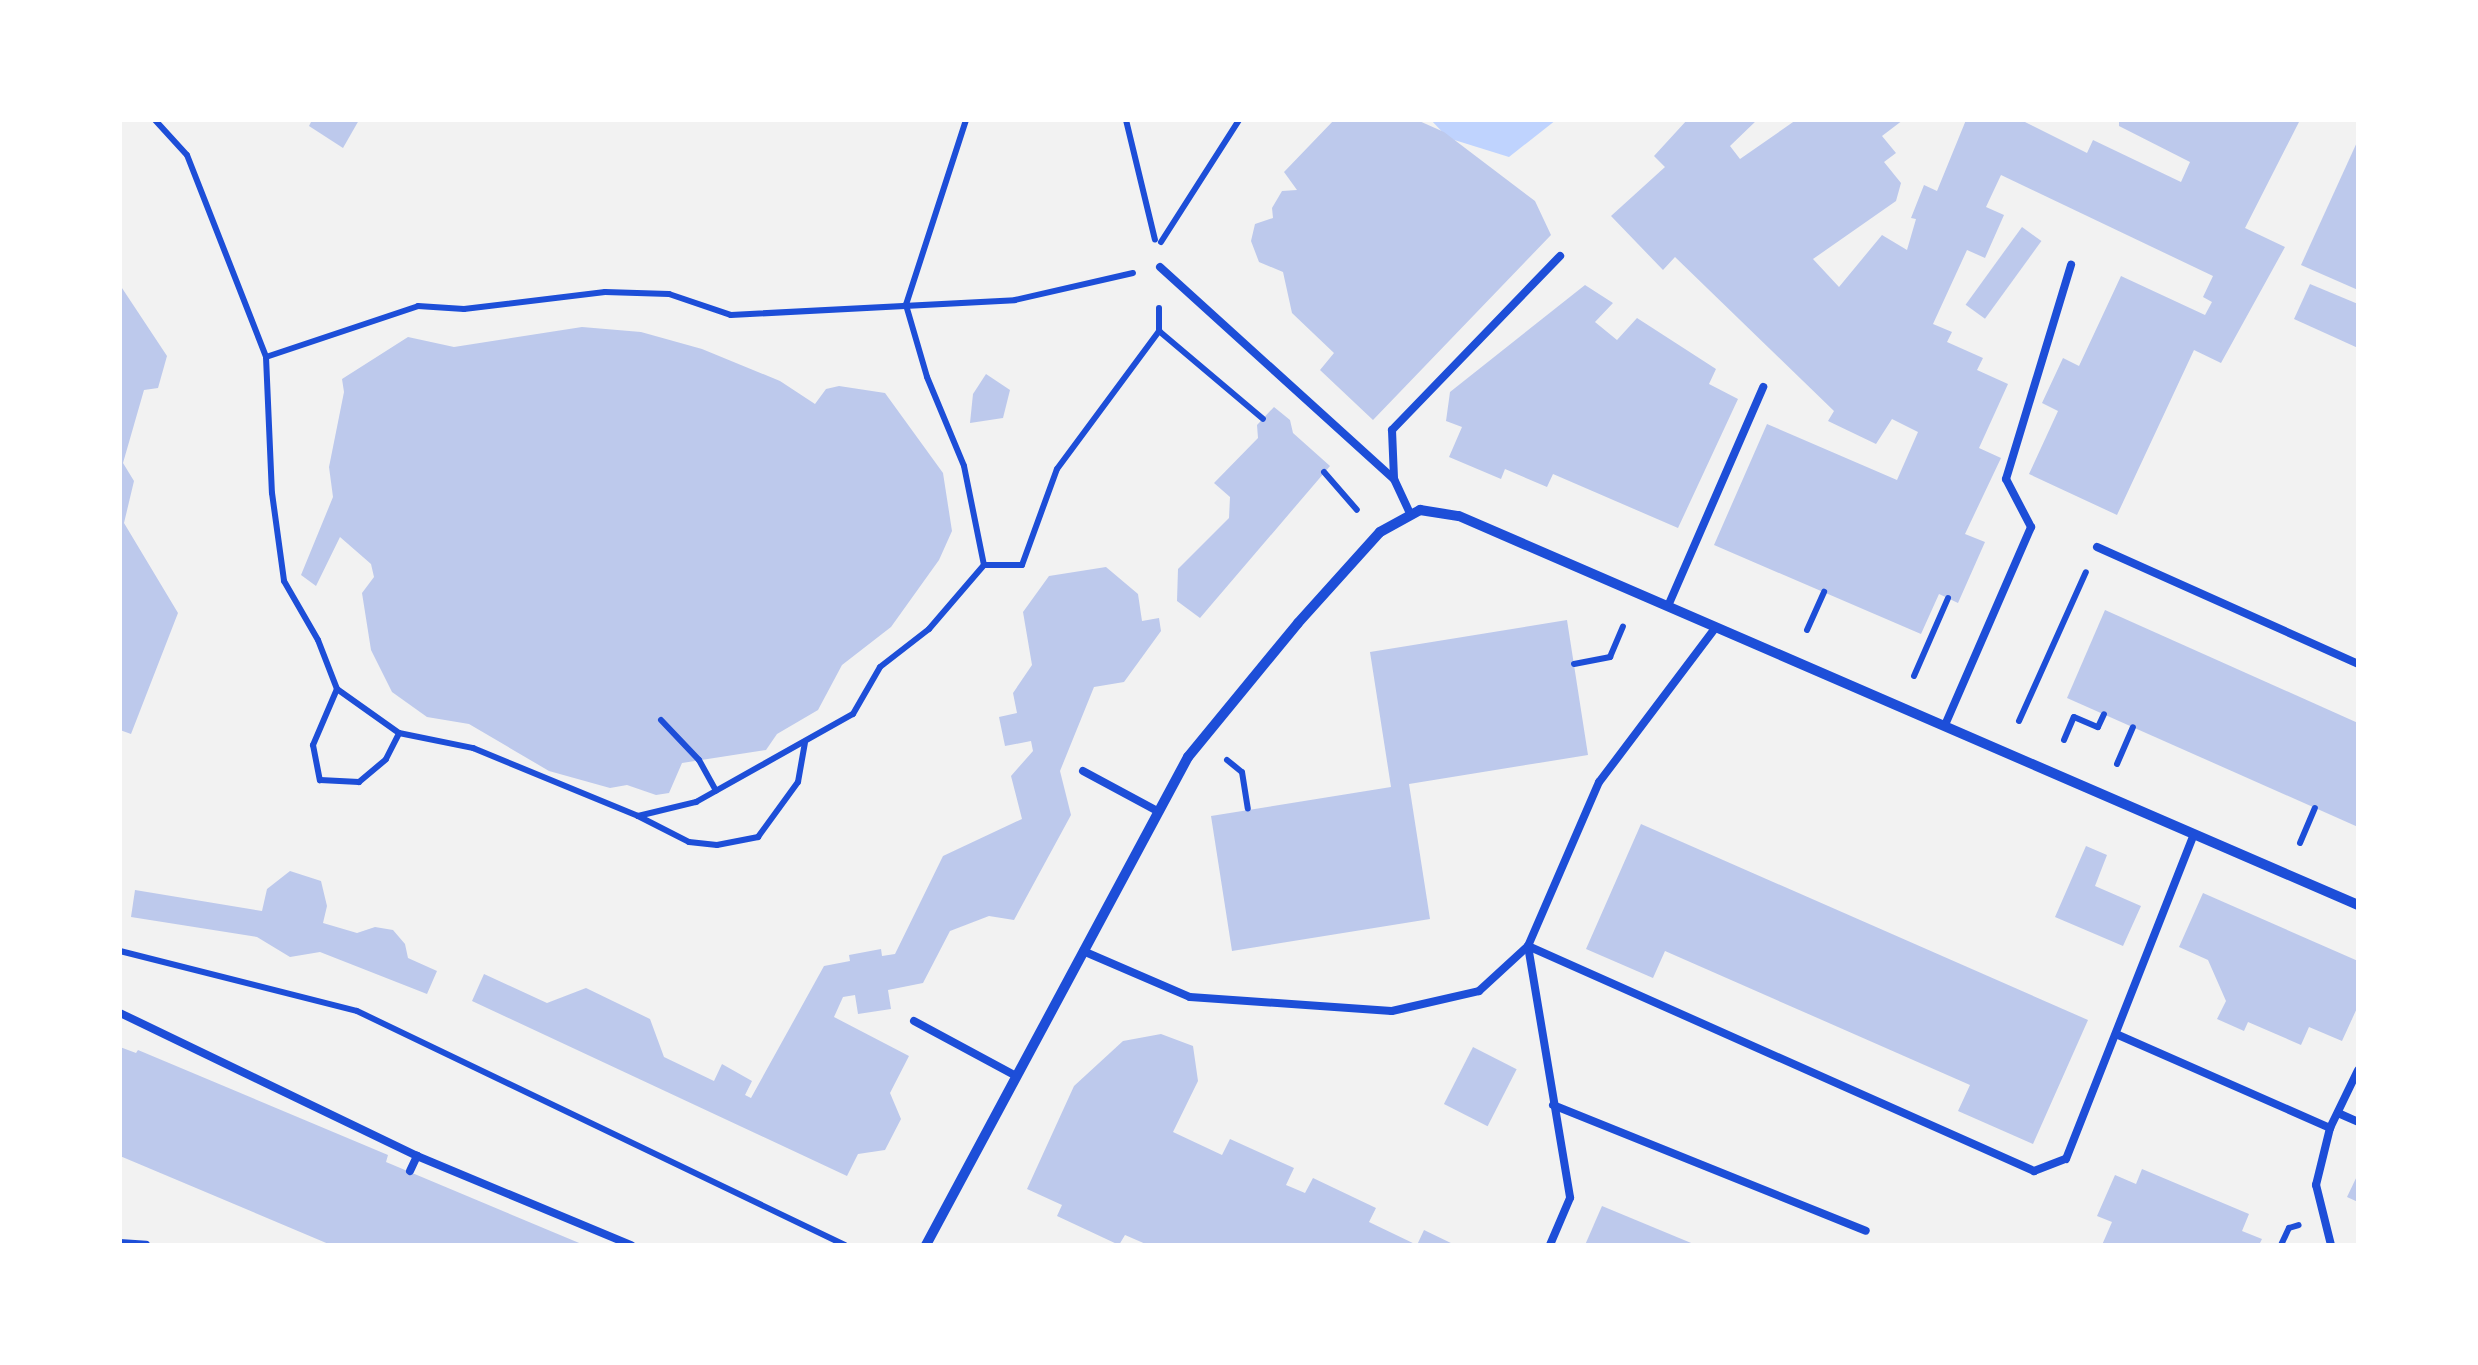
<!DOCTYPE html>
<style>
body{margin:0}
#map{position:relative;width:2478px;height:1365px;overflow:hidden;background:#f2f2f2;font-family:Mulish,sans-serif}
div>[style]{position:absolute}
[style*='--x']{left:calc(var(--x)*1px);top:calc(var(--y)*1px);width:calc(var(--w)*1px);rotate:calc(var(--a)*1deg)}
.water>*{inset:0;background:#bfd3fe}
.building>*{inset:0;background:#bdc9ec;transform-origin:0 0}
.path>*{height:6px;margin:-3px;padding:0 3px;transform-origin:3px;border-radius:3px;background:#1d4ed8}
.service>*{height:8px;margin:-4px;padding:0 4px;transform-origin:4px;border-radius:4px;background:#1d4ed8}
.minor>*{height:10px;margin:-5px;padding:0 5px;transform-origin:5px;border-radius:5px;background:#1d4ed8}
span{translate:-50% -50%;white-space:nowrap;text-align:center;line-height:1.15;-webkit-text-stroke:9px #fff;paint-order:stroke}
.frame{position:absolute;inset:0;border:122px solid #fff;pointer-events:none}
</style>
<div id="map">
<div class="water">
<div style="clip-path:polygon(1431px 120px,1556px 120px,1509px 157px,1448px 138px)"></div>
</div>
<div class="building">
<div style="clip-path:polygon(312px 120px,359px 120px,343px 148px,309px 126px)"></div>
<div style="clip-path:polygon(1334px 120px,1417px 120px,1444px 132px,1535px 201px,1551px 235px,1373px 420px,1320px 370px,1334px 353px,1292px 313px,1283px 272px,1259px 262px,1251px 241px,1255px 224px,1273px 218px,1272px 208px,1282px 191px,1297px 190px,1284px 172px)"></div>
<div style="clip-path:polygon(1687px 120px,1757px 120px,1730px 146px,1740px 159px,1796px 120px,1903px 120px,1882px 136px,1896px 153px,1884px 162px,1901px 183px,1896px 201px,1813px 259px,1839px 287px,1882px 235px,1907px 250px,1916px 219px,1911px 218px,1924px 185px,1937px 191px,1966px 120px,2021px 120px,2087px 153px,2093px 140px,2181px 182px,2190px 162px,2119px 126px,2119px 120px,2300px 120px,2245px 228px,2285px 247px,2221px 363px,2194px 350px,2117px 515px,2029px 474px,2058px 411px,2042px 403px,2063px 358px,2079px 366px,2121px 276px,2205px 315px,2212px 302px,2203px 297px,2213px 276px,2001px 175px,1986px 207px,2004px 215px,1985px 258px,1967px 250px,1933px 324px,1952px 332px,1947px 342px,1983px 358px,1977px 370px,2008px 384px,1979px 448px,2001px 458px,1965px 534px,1985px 542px,1958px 603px,1939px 594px,1921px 634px,1714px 545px,1767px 424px,1897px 480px,1918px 432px,1892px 419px,1876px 444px,1828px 421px,1834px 411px,1675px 257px,1663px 270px,1611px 216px,1665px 167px,1654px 156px)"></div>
<div style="clip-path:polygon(2358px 140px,2358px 290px,2301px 265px)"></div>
<div style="left:2022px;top:227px;width:24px;height:96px;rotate:36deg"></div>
<div style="clip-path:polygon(2310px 284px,2358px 304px,2358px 348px,2294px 319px)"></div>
<div style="clip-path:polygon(120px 285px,167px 356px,158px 388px,144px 390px,123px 463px,134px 481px,124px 523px,178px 613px,131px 734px,120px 730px)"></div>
<div style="clip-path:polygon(1585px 285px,1613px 303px,1595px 322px,1617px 340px,1637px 318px,1716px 369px,1709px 384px,1738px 399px,1678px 528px,1553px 474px,1547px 487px,1505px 469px,1501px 479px,1449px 457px,1462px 427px,1446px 421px,1450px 392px)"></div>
<div style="clip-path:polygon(582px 327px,641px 332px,702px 349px,780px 381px,815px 404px,826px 389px,839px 386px,885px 393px,943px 473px,952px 531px,939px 560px,891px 627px,842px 665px,818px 710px,777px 734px,766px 750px,682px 763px,669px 793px,656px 795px,627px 785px,610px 788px,549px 771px,469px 724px,427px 717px,392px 692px,371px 650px,362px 593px,374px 577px,371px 564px,340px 537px,316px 586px,301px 575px,333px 497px,329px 467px,344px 392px,342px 379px,408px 337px,454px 347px)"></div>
<div style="clip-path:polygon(986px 374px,1010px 390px,1003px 418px,970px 423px,973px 394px)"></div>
<div style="clip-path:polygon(1274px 407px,1290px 420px,1293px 433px,1330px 466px,1200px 618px,1177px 601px,1178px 569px,1229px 518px,1230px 497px,1214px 483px,1258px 438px,1257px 425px)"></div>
<div style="clip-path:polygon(1106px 567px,1138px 594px,1142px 621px,1159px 618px,1161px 631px,1124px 682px,1094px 687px,1060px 771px,1071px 815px,1014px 920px,989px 916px,950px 931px,923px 983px,888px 990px,891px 1009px,858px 1014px,855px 995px,843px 997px,834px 1017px,909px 1056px,890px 1093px,901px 1119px,885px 1150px,858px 1154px,847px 1176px,472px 1001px,484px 974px,547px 1003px,586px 988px,650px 1019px,664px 1057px,714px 1081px,722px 1064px,752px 1081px,745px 1095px,751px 1098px,824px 966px,850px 961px,849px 955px,881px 949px,882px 956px,895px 954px,943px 856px,1022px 819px,1011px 776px,1033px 751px,1031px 741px,1005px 746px,999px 717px,1017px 713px,1013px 693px,1032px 665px,1023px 612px,1049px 576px)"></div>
<div style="clip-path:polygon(2105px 610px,2358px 723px,2358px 827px,2067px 698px)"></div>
<div style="clip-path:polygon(1567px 620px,1588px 755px,1409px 784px,1430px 919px,1232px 951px,1211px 816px,1391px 787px,1370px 652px)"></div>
<div style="clip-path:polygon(1641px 824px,2088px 1020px,2033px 1144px,1958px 1111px,1970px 1085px,1665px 951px,1653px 978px,1586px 949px)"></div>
<div style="clip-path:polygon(2086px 846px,2107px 855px,2095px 886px,2141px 906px,2123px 946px,2055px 917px)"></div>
<div style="clip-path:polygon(290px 871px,321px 881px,327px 906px,323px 923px,357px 933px,375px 927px,393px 930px,405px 944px,408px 958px,437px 971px,427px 994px,320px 952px,290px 957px,257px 937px,131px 917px,135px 890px,262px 911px,267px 889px)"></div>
<div style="clip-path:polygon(2203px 893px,2358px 961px,2358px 1006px,2342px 1041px,2309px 1027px,2301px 1045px,2248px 1022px,2244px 1031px,2217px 1019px,2226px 1001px,2208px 960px,2179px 947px)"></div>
<div style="clip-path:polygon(1161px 1034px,1193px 1046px,1198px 1081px,1173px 1132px,1222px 1155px,1230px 1139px,1294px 1168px,1286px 1185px,1305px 1193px,1313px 1178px,1376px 1208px,1369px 1222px,1417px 1245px,1148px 1245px,1125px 1235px,1119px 1245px,1057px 1216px,1062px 1205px,1027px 1189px,1074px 1086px,1123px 1041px)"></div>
<div style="clip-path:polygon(120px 1047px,136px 1053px,138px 1050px,388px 1155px,386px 1162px,584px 1245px,331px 1245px,120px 1156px)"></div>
<div style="left:1473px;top:1047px;width:49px;height:64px;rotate:27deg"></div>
<div style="clip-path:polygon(2142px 1169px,2249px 1214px,2242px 1231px,2262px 1239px,2259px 1245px,2102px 1245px,2112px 1222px,2097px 1216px,2115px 1175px,2136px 1184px)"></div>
<div style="clip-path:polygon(2358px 1174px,2358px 1202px,2347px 1197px)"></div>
<div style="clip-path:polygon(1602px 1206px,1696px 1245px,1585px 1245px)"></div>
<div style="clip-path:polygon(1424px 1230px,1455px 1245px,1417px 1245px)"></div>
</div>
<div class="path">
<div style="--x:155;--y:120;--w:47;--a:47.6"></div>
<div style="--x:187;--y:155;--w:217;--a:68.6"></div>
<div style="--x:266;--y:357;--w:136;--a:87.5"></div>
<div style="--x:272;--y:493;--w:89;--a:82.2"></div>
<div style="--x:284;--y:581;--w:68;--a:60"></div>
<div style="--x:318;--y:640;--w:53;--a:68.8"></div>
<div style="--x:337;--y:689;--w:76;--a:35.4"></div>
<div style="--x:399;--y:733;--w:76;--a:11.5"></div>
<div style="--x:473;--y:748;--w:178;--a:22.4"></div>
<div style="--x:638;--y:816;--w:60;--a:-13.6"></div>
<div style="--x:696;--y:802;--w:180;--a:-29.3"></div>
<div style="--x:853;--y:714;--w:54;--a:-60.1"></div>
<div style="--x:880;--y:667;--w:62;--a:-37.8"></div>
<div style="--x:929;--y:629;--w:84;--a:-49.3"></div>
<div style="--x:984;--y:565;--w:38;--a:0"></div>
<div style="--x:1022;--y:565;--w:102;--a:-70"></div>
<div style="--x:1057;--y:469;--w:172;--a:-53.5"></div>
<div style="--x:1159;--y:331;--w:23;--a:-90"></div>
<div style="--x:966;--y:120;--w:194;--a:108"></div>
<div style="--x:906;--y:305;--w:75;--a:73.7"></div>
<div style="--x:927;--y:377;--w:96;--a:67.4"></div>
<div style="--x:964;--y:466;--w:101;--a:78.6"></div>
<div style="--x:1126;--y:120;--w:123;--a:76.4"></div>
<div style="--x:1161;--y:242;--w:145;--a:-57.4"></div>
<div style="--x:1159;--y:331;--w:136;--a:40.2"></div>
<div style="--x:266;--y:357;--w:160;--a:-18.5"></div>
<div style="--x:418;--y:306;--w:46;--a:3.7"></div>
<div style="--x:464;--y:309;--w:142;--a:-6.9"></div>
<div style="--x:605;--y:292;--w:64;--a:1.8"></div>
<div style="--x:669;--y:294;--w:65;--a:18.7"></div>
<div style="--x:731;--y:315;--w:284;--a:-3"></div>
<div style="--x:1015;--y:300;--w:121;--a:-12.9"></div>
<div style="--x:1324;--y:472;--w:50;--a:49"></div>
<div style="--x:1807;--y:630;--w:42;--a:-65.9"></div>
<div style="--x:1574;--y:664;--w:37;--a:-11"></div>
<div style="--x:1610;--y:657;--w:33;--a:-67"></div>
<div style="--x:1914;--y:676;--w:85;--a:-66.4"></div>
<div style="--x:337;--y:689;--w:61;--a:113.2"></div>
<div style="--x:313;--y:745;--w:36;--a:79"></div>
<div style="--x:320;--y:780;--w:39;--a:3"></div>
<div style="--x:359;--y:782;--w:35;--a:-40"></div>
<div style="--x:386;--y:759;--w:29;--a:-63"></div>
<div style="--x:661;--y:720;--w:55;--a:46.5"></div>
<div style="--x:699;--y:760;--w:35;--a:61"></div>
<div style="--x:2019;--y:721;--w:163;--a:-65.8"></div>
<div style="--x:2064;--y:740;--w:25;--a:-67"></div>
<div style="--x:2074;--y:717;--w:26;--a:23"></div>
<div style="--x:2098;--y:727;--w:14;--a:-65"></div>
<div style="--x:1227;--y:760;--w:19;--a:39"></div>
<div style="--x:1242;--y:772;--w:37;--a:81"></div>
<div style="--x:2117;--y:764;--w:40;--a:-66.6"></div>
<div style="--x:638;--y:816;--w:57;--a:27"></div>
<div style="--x:689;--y:842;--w:28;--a:6"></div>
<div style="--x:717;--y:845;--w:42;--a:-11"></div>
<div style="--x:758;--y:837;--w:68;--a:-54"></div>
<div style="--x:798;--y:782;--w:40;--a:-80"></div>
<div style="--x:2300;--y:843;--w:38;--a:-67"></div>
<div style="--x:120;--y:951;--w:244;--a:14.2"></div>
<div style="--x:357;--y:1011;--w:541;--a:25.62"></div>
<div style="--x:2281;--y:1245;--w:19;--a:-65"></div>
<div style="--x:2289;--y:1228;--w:10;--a:-17"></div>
</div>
<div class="service">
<div style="--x:1160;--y:267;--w:316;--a:42.2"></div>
<div style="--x:1394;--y:479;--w:38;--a:65"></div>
<div style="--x:1394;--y:478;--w:48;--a:-92.4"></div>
<div style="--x:1392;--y:430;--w:242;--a:-46"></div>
<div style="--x:2097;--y:547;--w:286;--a:24.1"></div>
<div style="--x:1668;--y:606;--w:239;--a:-66.5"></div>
<div style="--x:1716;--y:627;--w:194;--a:127"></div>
<div style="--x:1599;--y:782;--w:179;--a:113.4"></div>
<div style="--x:1528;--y:946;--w:554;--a:23.97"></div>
<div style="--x:2034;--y:1171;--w:34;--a:-21"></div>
<div style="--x:2066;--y:1159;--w:349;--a:-68.5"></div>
<div style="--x:1945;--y:725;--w:216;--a:-66.5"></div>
<div style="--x:2031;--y:527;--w:54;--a:-117.5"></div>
<div style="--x:2006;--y:479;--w:224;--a:-73.1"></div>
<div style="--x:1083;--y:771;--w:86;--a:28.3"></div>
<div style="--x:1528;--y:946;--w:255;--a:80.5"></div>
<div style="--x:1570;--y:1198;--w:51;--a:113.1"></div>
<div style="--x:1083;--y:951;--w:116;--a:23.3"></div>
<div style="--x:1190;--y:997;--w:202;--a:4"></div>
<div style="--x:1392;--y:1011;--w:89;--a:-12.9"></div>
<div style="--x:1479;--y:991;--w:67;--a:-42.6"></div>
<div style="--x:120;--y:1013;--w:330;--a:25.7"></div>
<div style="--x:417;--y:1156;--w:232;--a:22.6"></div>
<div style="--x:914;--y:1021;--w:116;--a:28.3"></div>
<div style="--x:2116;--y:1034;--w:234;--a:23.7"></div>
<div style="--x:1553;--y:1105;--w:337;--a:21.9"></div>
<div style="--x:2338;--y:1113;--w:22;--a:24"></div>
<div style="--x:410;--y:1171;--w:17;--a:-65"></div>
<div style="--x:120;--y:1243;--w:26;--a:4"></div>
<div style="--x:2331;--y:1245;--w:62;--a:-104"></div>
<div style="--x:2316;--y:1185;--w:59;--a:-76.2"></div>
<div style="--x:2330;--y:1128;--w:64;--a:-64.2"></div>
</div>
<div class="minor">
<div style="--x:926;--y:1245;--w:554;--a:-61.77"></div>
<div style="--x:1188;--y:757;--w:173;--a:-50.6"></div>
<div style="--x:1298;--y:623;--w:122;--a:-48"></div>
<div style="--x:1380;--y:532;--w:46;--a:-28.8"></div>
<div style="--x:1420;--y:510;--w:39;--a:9"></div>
<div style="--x:1459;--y:516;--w:980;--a:23.4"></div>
</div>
<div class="frame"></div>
</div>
